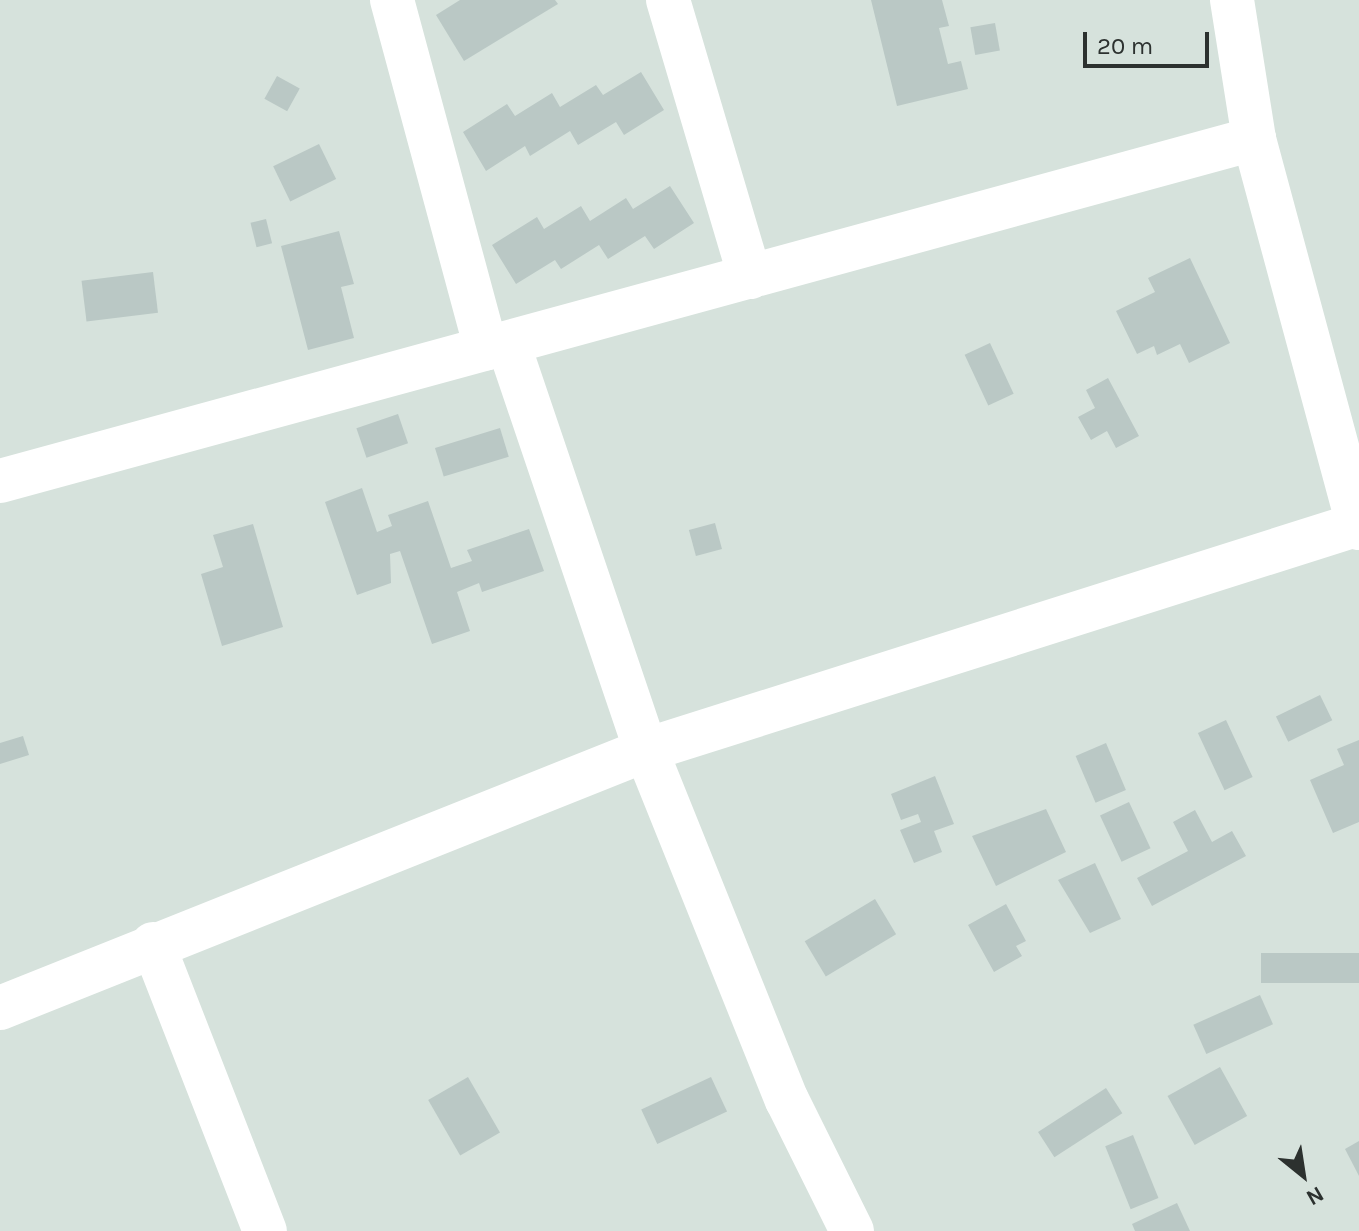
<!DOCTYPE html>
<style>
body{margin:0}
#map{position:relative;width:1359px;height:1231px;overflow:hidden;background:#d6e2dc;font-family:Karla,sans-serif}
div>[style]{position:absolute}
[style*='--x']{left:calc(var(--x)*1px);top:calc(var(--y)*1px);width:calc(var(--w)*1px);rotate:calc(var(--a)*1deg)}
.building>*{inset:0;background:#bac8c5;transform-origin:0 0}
.street>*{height:44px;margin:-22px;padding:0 22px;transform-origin:22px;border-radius:22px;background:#fff}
.secondary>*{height:44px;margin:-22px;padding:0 22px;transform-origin:22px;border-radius:22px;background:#fff}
span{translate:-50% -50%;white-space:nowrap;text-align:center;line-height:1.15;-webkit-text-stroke:6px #d6e2dc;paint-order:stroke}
.north{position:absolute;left:1263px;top:1135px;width:80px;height:80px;-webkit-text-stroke:6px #d6e2dc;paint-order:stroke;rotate:150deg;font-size:22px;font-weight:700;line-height:32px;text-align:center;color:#2c312f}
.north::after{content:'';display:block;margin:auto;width:28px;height:36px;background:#2c312f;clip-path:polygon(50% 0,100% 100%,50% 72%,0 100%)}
.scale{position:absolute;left:1083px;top:32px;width:126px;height:36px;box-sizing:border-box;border:4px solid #2c312f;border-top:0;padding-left:10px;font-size:24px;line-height:28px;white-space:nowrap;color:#2c312f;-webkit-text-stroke:6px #d6e2dc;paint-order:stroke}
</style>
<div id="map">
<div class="building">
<div style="clip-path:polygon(460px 0,555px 0,558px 4px,464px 61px,436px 15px)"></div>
<div style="clip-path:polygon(871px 0,942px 0,949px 26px,939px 28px,948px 64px,961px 61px,968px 89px,897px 106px)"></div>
<div style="left:995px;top:23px;width:28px;height:25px;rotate:80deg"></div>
<div style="clip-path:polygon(641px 72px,664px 110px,624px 135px,616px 122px,578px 145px,570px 131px,530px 156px,525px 146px,486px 171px,463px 132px,507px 104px,515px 116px,552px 93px,560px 107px,596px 85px,603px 95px)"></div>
<div style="left:277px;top:76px;width:26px;height:26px;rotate:29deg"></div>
<div style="left:319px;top:144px;width:39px;height:51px;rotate:64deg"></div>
<div style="clip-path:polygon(670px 186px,694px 223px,654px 249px,645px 236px,608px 259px,599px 245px,561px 269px,555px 260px,516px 284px,492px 245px,537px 217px,544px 229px,581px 206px,590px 221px,626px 198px,633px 209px)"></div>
<div style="left:266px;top:219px;width:25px;height:16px;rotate:76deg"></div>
<div style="clip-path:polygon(339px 231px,354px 284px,341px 287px,354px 338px,308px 350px,281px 246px)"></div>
<div style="clip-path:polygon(1190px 258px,1230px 343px,1189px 363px,1180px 344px,1157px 355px,1154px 346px,1137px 354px,1116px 311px,1155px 292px,1148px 278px)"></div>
<div style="left:153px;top:272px;width:41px;height:72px;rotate:83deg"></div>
<div style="left:990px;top:343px;width:56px;height:28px;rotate:65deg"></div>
<div style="clip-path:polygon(1108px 378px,1139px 436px,1116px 448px,1107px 431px,1091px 440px,1078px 417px,1095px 408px,1086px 390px)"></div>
<div style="left:398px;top:414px;width:31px;height:44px;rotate:71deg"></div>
<div style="left:500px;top:428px;width:30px;height:68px;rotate:73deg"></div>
<div style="clip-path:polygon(362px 488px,377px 532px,392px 526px,388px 515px,428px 501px,451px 568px,472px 561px,467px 550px,529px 529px,544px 571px,482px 592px,479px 583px,457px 592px,470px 631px,432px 644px,400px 551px,390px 554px,391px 583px,357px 595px,325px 502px)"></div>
<div style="left:715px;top:523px;width:27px;height:27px;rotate:75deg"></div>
<div style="clip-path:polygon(253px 524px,283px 627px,222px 646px,201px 574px,223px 567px,213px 535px)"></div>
<div style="left:1320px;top:695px;width:28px;height:49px;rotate:64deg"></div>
<div style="left:1226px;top:720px;width:63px;height:31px;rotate:65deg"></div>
<div style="clip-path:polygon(23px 736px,29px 755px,0 764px,0 743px)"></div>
<div style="clip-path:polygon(1359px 740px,1359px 822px,1333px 833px,1310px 780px,1344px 765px,1337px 749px)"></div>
<div style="left:1106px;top:743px;width:51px;height:33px;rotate:67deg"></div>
<div style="clip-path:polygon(935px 776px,954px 824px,934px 831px,942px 852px,914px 863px,900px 830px,921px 822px,918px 814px,901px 820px,891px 794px)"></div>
<div style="left:1129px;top:802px;width:51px;height:32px;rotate:65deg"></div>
<div style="clip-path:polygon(1046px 809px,1066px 852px,996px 886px,972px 836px)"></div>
<div style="clip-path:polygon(1195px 810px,1212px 842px,1232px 831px,1246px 856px,1152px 906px,1137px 878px,1188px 851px,1173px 822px)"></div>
<div style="clip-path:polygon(1095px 863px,1121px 919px,1090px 933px,1058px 880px)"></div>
<div style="left:875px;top:899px;width:41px;height:82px;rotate:59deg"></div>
<div style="clip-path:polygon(1006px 904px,1026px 941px,1016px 946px,1022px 956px,994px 972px,968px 925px)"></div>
<div style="left:1359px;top:953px;width:30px;height:98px;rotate:90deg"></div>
<div style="left:1260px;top:995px;width:32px;height:73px;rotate:66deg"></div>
<div style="left:1220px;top:1067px;width:56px;height:60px;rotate:61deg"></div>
<div style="left:468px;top:1077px;width:64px;height:46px;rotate:60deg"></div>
<div style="left:711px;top:1077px;width:38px;height:77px;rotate:65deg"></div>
<div style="left:1106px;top:1088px;width:30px;height:81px;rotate:57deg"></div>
<div style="left:1133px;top:1135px;width:68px;height:30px;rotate:68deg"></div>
<div style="clip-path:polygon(1359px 1141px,1359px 1176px,1345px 1149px)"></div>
<div style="clip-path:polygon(1177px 1203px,1190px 1231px,1135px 1231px,1132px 1224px)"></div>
</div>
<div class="street">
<div style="--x:392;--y:0;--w:361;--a:74.9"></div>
<div style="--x:668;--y:0;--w:289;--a:73.5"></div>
<div style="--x:1232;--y:0;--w:141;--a:81"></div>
<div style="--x:1254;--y:139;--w:403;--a:74.9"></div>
<div style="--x:508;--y:343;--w:430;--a:71.3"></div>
<div style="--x:646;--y:750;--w:377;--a:68.1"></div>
<div style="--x:787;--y:1100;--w:146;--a:63.6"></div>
<div style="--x:0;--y:481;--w:1300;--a:-15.26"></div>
<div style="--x:153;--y:944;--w:308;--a:68.7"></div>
</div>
<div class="secondary">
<div style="--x:0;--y:1008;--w:696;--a:-21.77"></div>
<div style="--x:646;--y:750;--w:748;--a:-17.59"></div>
</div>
<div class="north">N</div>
<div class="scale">20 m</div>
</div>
